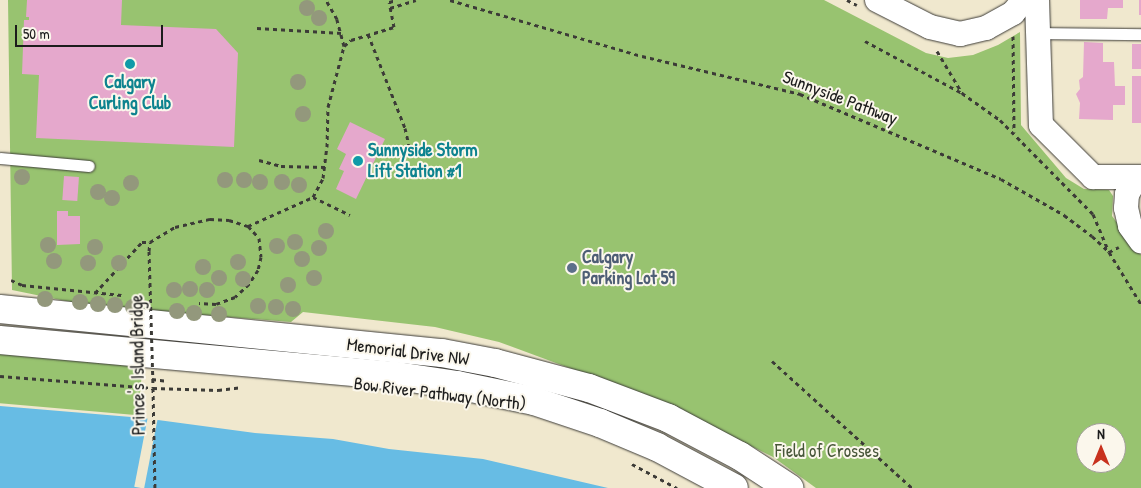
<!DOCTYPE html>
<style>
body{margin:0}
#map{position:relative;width:1141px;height:488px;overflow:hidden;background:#f0e8ce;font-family:"Patrick Hand",sans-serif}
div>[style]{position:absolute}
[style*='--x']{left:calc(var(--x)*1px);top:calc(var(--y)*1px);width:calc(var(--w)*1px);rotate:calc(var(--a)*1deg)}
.green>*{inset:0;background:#98c370;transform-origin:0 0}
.water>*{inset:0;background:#67bce4}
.pier>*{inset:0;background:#f0e8ce;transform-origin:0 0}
.building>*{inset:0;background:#e5a8cc;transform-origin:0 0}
.path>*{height:3px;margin-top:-1.5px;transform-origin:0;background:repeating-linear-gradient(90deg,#3c3b37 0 4px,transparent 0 8px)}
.roads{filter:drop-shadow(0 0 1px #3c3b37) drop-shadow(0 0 1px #3c3b37)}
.service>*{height:11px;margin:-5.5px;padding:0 5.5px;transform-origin:5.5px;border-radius:5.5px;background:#fff}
.minor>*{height:24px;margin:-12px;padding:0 12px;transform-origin:12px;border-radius:12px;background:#fff}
.secondary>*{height:28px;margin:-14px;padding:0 14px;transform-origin:14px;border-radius:14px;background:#fff}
.path-bridge>*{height:3px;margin-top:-1.5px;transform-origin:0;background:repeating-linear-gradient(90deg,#3c3b37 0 4px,transparent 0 8px)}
.trees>*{width:16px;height:16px;margin:-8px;border-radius:50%;background:#93987c}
.dots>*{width:14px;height:14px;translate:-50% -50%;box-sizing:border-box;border:2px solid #fbf7ec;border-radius:50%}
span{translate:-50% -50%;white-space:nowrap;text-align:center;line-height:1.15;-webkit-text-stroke:4px #fbf7ec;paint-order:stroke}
.culture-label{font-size:18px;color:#0d838f;font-weight:700}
.left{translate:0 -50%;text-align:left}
.street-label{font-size:18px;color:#1c1c1c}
.service-label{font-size:18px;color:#4e5e75;font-weight:700}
.park-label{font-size:18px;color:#475639}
.north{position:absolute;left:1076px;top:423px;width:50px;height:50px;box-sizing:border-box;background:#fbf7ec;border:1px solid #a29f99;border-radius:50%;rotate:0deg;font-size:14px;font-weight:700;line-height:20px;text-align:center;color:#1c1c1c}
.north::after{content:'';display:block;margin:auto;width:18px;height:22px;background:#c8321e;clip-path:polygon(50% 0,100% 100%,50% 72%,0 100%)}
.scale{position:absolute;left:15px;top:25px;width:148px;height:22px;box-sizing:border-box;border:2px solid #1c1c1c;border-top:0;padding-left:6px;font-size:15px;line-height:18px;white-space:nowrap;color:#1c1c1c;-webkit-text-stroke:4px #fbf7ec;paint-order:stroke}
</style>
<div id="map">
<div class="green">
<div style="clip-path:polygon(evenodd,8px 0,824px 0,926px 53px,948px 58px,973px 55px,998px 45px,1020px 32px,1021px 125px,1066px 178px,1084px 189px,1109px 190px,1113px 196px,1112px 216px,1141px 255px,1141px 488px,816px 488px,773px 457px,664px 403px,499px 342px,435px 327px,303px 312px,291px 322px,90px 306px,12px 290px,8px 0,1086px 433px,1116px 433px,1116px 463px,1086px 463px,1086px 433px)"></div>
<div style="left:0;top:354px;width:143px;height:49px;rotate:5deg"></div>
</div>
<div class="water">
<div style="clip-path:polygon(0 406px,143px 418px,255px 433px,333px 439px,389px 449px,483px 459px,608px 488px,0 488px)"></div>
</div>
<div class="pier">
<div style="left:148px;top:416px;width:10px;height:72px;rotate:11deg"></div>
</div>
<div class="building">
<div style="clip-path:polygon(27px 0,122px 0,121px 25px,216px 29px,238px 53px,234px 147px,36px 138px,39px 75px,22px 74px,24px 20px,29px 20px,29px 17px,26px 17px)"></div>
<div style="clip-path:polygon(1080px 0,1123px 0,1123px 8px,1108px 8px,1107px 19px,1080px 19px)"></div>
<div style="left:1139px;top:0;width:2px;height:15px"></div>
<div style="clip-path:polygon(1084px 42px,1103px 43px,1103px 62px,1114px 62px,1115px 86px,1125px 86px,1125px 105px,1113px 105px,1113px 120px,1079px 119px,1080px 103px,1076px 94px,1080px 89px,1079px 80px,1083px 77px)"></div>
<div style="left:1132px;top:44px;width:9px;height:25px"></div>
<div style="left:1132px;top:76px;width:9px;height:47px"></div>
<div style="clip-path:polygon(350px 122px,385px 139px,356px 199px,336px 189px,344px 171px,339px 169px,346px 154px,337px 149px)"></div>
<div style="left:64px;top:176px;width:15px;height:24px;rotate:4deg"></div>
<div style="clip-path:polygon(57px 211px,68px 211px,68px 216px,80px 216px,80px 244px,57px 245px)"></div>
</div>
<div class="path">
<div style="--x:450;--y:0;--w:200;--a:16.3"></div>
<div style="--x:642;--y:56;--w:163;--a:13.5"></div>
<div style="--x:800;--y:94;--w:218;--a:22.9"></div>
<div style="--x:1001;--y:179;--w:73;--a:29.7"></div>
<div style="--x:1064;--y:215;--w:35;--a:37"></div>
<div style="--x:1092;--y:236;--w:23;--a:43"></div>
<div style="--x:1109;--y:252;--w:61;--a:58.4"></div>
<div style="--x:847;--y:0;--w:11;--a:27"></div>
<div style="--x:390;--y:8;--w:27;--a:-17"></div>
<div style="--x:257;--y:28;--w:85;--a:3.4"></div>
<div style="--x:368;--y:34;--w:101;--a:68.5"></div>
<div style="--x:405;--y:128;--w:17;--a:77"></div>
<div style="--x:1013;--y:36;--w:96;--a:89.4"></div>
<div style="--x:865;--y:41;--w:110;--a:28.2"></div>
<div style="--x:962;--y:93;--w:47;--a:35.4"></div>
<div style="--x:1000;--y:120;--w:132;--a:45.3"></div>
<div style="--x:1093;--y:214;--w:41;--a:67.2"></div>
<div style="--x:1109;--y:252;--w:11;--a:-27"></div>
<div style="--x:344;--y:46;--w:9;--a:-41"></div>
<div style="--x:351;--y:40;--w:45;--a:-16.8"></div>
<div style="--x:394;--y:27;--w:25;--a:-101"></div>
<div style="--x:389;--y:2;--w:8;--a:-14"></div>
<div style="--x:937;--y:51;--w:49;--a:59.2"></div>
<div style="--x:259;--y:160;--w:23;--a:15"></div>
<div style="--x:281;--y:166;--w:44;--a:1.3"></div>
<div style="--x:313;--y:197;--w:41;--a:25.9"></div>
<div style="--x:248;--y:226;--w:71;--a:-24"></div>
<div style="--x:313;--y:197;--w:21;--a:-62"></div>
<div style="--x:323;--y:178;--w:31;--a:-83"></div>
<div style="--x:327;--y:147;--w:40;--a:-88.6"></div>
<div style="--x:328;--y:107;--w:63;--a:-75.3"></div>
<div style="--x:344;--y:46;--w:28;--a:-105"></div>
<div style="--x:337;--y:19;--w:22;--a:-120"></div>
<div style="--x:149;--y:251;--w:9;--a:-84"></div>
<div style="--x:11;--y:280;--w:12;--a:24"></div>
<div style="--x:22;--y:285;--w:100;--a:5.8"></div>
<div style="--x:95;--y:293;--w:69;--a:-47.3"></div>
<div style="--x:142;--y:242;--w:8;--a:0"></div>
<div style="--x:150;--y:242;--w:29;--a:-31"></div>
<div style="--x:175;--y:227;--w:36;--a:-13"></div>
<div style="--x:210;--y:219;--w:19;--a:3"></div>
<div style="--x:229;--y:220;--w:20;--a:18"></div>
<div style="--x:248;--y:226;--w:16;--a:47"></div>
<div style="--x:259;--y:238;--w:19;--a:84"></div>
<div style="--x:261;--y:257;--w:13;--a:103"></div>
<div style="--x:258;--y:270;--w:17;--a:123"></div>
<div style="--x:249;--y:284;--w:19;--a:137"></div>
<div style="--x:235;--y:297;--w:20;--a:160"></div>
<div style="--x:216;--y:304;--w:17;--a:-177"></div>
<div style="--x:772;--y:361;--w:189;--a:42.2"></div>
<div style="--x:0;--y:376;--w:153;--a:4.5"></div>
<div style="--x:153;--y:388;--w:65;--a:1.8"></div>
<div style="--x:218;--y:390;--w:23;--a:-7"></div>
<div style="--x:152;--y:379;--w:16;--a:7"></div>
<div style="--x:153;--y:388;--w:100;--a:88.9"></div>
<div style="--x:632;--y:464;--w:51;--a:28.1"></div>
</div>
<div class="roads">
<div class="service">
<div style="--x:1039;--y:33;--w:102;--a:0.6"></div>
<div style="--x:0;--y:158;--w:89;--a:5.1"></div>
</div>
<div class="minor">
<div style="--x:877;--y:0;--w:59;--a:27"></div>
<div style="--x:930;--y:27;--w:31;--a:13"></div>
<div style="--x:960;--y:34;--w:27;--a:-13"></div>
<div style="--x:986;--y:28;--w:31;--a:-29"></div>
<div style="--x:1013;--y:13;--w:17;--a:-50"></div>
<div style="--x:1037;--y:0;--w:125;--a:88.2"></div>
<div style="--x:1041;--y:125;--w:74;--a:45"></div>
<div style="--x:1093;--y:177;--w:48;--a:0"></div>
<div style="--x:1137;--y:177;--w:20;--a:120"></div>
<div style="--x:1127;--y:194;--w:14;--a:94"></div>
<div style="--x:1126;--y:208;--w:18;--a:77"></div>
<div style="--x:1130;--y:226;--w:19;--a:54"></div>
</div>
<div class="secondary">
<div style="--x:0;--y:309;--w:444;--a:5.7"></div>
<div style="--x:442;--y:353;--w:54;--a:10.7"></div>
<div style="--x:495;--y:363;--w:97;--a:14.9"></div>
<div style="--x:589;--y:388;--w:85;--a:20.8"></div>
<div style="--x:668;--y:418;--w:81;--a:27.8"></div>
<div style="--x:740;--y:456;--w:59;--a:33.1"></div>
<div style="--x:0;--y:340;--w:399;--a:5.2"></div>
<div style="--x:397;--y:376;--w:61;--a:8.5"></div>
<div style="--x:457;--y:385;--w:79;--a:11.7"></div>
<div style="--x:534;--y:401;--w:70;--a:18.4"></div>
<div style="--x:600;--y:423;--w:62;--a:22.8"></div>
<div style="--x:657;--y:447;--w:87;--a:28"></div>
</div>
</div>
<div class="path-bridge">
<div style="--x:149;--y:251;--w:137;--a:88.3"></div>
</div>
<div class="trees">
<div style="left:307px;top:8px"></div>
<div style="left:319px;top:18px"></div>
<div style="left:298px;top:82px"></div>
<div style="left:303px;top:114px"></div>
<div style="left:22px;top:177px"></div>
<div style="left:225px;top:180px"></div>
<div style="left:244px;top:180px"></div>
<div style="left:260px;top:182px"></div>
<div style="left:282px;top:182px"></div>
<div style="left:131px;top:183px"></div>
<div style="left:299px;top:185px"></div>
<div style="left:98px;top:192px"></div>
<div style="left:112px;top:198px"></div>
<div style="left:326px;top:231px"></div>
<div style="left:295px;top:242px"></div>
<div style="left:48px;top:245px"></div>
<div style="left:277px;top:246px"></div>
<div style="left:95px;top:247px"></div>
<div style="left:319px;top:248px"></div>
<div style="left:302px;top:259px"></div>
<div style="left:54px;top:261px"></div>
<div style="left:238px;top:262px"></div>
<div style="left:88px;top:263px"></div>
<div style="left:119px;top:263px"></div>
<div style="left:203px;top:267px"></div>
<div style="left:219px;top:278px"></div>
<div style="left:314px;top:278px"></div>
<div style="left:243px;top:279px"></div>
<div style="left:288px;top:285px"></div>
<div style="left:190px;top:289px"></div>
<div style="left:174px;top:290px"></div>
<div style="left:207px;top:290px"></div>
<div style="left:45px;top:299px"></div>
<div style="left:80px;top:302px"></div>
<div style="left:98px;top:304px"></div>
<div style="left:115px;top:305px"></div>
<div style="left:258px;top:306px"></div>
<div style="left:133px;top:307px"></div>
<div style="left:276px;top:307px"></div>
<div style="left:293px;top:309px"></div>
<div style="left:177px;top:311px"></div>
<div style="left:194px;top:313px"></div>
<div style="left:219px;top:314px"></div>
</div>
<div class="dots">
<div style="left:130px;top:64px;background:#0f9aa8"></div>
<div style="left:358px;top:161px;background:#0f9aa8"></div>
<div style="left:572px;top:268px;background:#5c6f8a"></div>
</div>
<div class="culture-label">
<span style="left:130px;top:93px">Calgary<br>Curling Club</span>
<span class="left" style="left:368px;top:161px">Sunnyside Storm<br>Lift Station #1</span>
</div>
<div class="street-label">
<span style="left:840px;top:98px;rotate:21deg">Sunnyside Pathway</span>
<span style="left:408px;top:352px;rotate:7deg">Memorial Drive NW</span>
<span style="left:138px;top:365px;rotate:-91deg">Prince's Island Bridge</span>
<span style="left:440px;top:394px;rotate:7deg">Bow River Pathway (North)</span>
</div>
<div class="service-label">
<span class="left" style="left:582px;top:268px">Calgary<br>Parking Lot 59</span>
</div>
<div class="park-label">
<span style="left:827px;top:451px">Field of Crosses</span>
</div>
<div class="north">N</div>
<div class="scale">50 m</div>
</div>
